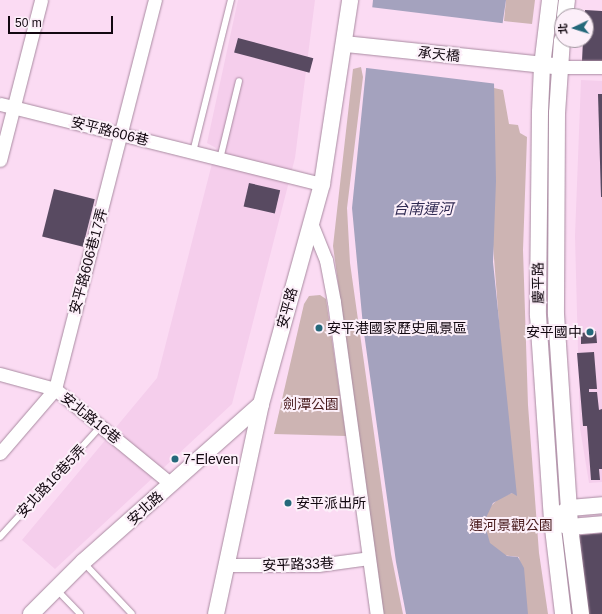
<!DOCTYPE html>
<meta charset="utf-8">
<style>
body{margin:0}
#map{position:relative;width:602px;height:614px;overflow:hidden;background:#fbdbf3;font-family:Arial,"Noto Sans TC",sans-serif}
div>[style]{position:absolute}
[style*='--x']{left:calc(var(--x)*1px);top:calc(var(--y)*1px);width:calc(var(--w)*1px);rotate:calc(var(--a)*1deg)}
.built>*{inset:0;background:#f5ceec}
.green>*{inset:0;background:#cdb4b3}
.water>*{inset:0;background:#a4a2be}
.pier>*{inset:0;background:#fbdbf3;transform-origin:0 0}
.building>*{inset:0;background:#584a61;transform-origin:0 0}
.roads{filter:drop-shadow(0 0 1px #a98ba1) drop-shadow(0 0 1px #a98ba1)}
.service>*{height:6px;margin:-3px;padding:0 3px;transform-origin:3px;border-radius:3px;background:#fff}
.minor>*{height:13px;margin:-6.5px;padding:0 6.5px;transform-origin:6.5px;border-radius:6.5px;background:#fff}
.tertiary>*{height:16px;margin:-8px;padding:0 8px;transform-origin:8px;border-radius:8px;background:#fff}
.dots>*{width:11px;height:11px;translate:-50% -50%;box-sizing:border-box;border:2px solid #fceff9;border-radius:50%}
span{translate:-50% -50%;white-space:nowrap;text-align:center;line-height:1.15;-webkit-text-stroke:4px #fceff9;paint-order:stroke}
.street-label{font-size:14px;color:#120810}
.poi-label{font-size:14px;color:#120810}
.left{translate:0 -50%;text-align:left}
.right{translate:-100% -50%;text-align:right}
.park-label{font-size:14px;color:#47191b}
.water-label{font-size:15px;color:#312b53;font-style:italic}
.north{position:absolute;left:554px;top:8px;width:40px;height:40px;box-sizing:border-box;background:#fceff9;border:1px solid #9e939c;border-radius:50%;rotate:266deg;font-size:11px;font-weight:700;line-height:16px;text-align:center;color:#120810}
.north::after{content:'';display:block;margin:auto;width:14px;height:18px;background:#24687a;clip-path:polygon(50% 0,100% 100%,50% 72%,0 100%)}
.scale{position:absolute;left:8px;top:16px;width:105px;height:18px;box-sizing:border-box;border:2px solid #120810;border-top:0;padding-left:5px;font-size:12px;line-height:14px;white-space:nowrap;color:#120810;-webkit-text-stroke:3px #fceff9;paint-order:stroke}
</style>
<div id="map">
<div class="built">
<div style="clip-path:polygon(238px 0,315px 0,295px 158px,232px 404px,55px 569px,22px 540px,157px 378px,216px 148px,207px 143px)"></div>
<div style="clip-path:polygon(581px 80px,602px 81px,602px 482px,589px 483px,580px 428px,575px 236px)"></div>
</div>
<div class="green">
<div style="clip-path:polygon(506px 0,535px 0,532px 24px,504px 21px)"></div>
<div style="clip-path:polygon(361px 67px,363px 77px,347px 208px,350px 263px,391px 554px,403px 614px,383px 614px,333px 246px,353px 69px)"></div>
<div style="clip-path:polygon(494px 88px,503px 90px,509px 124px,518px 125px,520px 133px,527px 137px,523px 250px,528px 405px,539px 553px,548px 614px,526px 614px,519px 557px,502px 555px,490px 545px,484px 527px,487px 510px,499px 498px,512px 493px,493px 245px)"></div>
<div style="clip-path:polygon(320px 295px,326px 299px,346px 436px,274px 434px,304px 304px,309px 296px)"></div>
</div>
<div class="water">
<div style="clip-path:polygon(373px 0,506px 0,494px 82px,496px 181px,493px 262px,517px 496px,512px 493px,493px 503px,484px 522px,490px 543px,507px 556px,518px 557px,524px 568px,528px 614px,406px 614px,396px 562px,363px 326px,352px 208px)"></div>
</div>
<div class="pier">
<div style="left:370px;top:7px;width:136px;height:61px;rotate:7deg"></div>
</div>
<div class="building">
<div style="clip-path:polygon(585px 10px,602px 11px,602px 62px,582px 61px,583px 40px,586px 40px)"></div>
<div style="left:238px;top:38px;width:78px;height:15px;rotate:15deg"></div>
<div style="clip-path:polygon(598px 94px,602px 94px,602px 197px,601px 197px)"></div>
<div style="left:249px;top:183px;width:32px;height:24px;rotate:13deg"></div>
<div style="left:54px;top:189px;width:42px;height:49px;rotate:14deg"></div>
<div style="clip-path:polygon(596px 331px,597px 343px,581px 344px,581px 333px)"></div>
<div style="clip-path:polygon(594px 352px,597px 389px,589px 389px,589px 392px,597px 392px,599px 410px,602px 409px,602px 469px,599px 469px,600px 480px,591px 480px,587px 426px,583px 426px,577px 353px)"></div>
<div style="clip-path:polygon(602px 533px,602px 614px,588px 614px,576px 540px,580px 535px)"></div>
</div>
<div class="roads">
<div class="service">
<div style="--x:193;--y:152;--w:157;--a:-76"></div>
<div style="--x:220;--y:159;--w:80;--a:-76.3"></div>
<div style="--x:0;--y:537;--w:150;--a:-47.7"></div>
<div style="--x:83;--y:562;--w:71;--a:46.7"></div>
<div style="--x:57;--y:590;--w:33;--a:46"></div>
</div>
<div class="minor">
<div style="--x:559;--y:67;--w:43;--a:0"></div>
<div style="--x:0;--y:104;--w:332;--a:14"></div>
<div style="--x:0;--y:160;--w:165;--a:-75.6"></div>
<div style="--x:311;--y:223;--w:40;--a:68"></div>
<div style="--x:326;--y:260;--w:43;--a:79.2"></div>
<div style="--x:334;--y:302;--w:315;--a:82.2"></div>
<div style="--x:0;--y:374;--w:57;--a:15.3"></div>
<div style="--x:55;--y:389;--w:150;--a:39.3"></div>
<div style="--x:0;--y:453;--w:84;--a:-49.3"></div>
<div style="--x:55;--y:389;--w:402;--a:-75.6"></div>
<div style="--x:227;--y:565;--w:91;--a:0"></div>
<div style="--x:318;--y:565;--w:51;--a:-7.8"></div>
</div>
<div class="tertiary">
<div style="--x:550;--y:0;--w:66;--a:96.9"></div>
<div style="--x:542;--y:66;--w:46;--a:92.5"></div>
<div style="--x:540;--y:112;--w:203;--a:90.6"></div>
<div style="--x:538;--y:315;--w:205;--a:86.1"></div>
<div style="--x:552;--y:520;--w:95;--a:83.3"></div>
<div style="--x:565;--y:16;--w:16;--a:-83"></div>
<div style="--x:562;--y:40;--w:73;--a:93.9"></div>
<div style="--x:557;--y:113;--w:201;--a:90.3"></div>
<div style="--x:556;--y:314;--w:213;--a:86.2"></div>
<div style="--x:570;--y:527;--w:88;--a:82.8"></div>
<div style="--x:345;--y:44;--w:209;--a:6"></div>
<div style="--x:561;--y:514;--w:11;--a:-34"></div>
<div style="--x:570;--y:508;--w:32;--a:-5"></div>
<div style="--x:561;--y:524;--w:9;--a:18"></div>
<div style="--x:570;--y:527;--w:32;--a:-5"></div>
<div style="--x:31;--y:614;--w:74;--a:-45"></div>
<div style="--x:83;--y:562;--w:238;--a:-41.6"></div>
<div style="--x:216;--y:614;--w:215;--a:-77.9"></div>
<div style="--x:261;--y:404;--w:228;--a:-74.5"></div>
<div style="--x:322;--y:184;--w:186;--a:-81.3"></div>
</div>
</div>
<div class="dots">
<div style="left:319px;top:328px;background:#24687a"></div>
<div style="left:590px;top:332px;background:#24687a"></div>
<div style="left:175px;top:459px;background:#24687a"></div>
<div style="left:288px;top:503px;background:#24687a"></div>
</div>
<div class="street-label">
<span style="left:439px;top:54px;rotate:6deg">承天橋</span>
<span style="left:110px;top:131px;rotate:14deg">安平路606巷</span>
<span style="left:88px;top:261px;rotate:-75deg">安平路606巷17弄</span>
<span style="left:538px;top:283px;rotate:-91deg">慶平路</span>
<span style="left:287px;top:308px;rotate:-75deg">安平路</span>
<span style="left:91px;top:418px;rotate:39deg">安北路16巷</span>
<span style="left:51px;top:481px;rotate:-47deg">安北路16巷5弄</span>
<span style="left:145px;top:508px;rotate:-42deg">安北路</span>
<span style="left:298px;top:564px;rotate:-2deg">安平路33巷</span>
</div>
<div class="poi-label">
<span class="left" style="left:327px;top:328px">安平港國家歷史風景區</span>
<span class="right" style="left:582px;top:332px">安平國中</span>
<span class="left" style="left:183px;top:459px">7-Eleven</span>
<span class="left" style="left:296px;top:503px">安平派出所</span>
</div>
<div class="park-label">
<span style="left:311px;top:404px">劍潭公園</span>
<span style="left:511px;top:525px">運河景觀公園</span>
</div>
<div class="water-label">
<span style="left:423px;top:209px">台南運河</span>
</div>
<div class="north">北</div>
<div class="scale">50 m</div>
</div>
